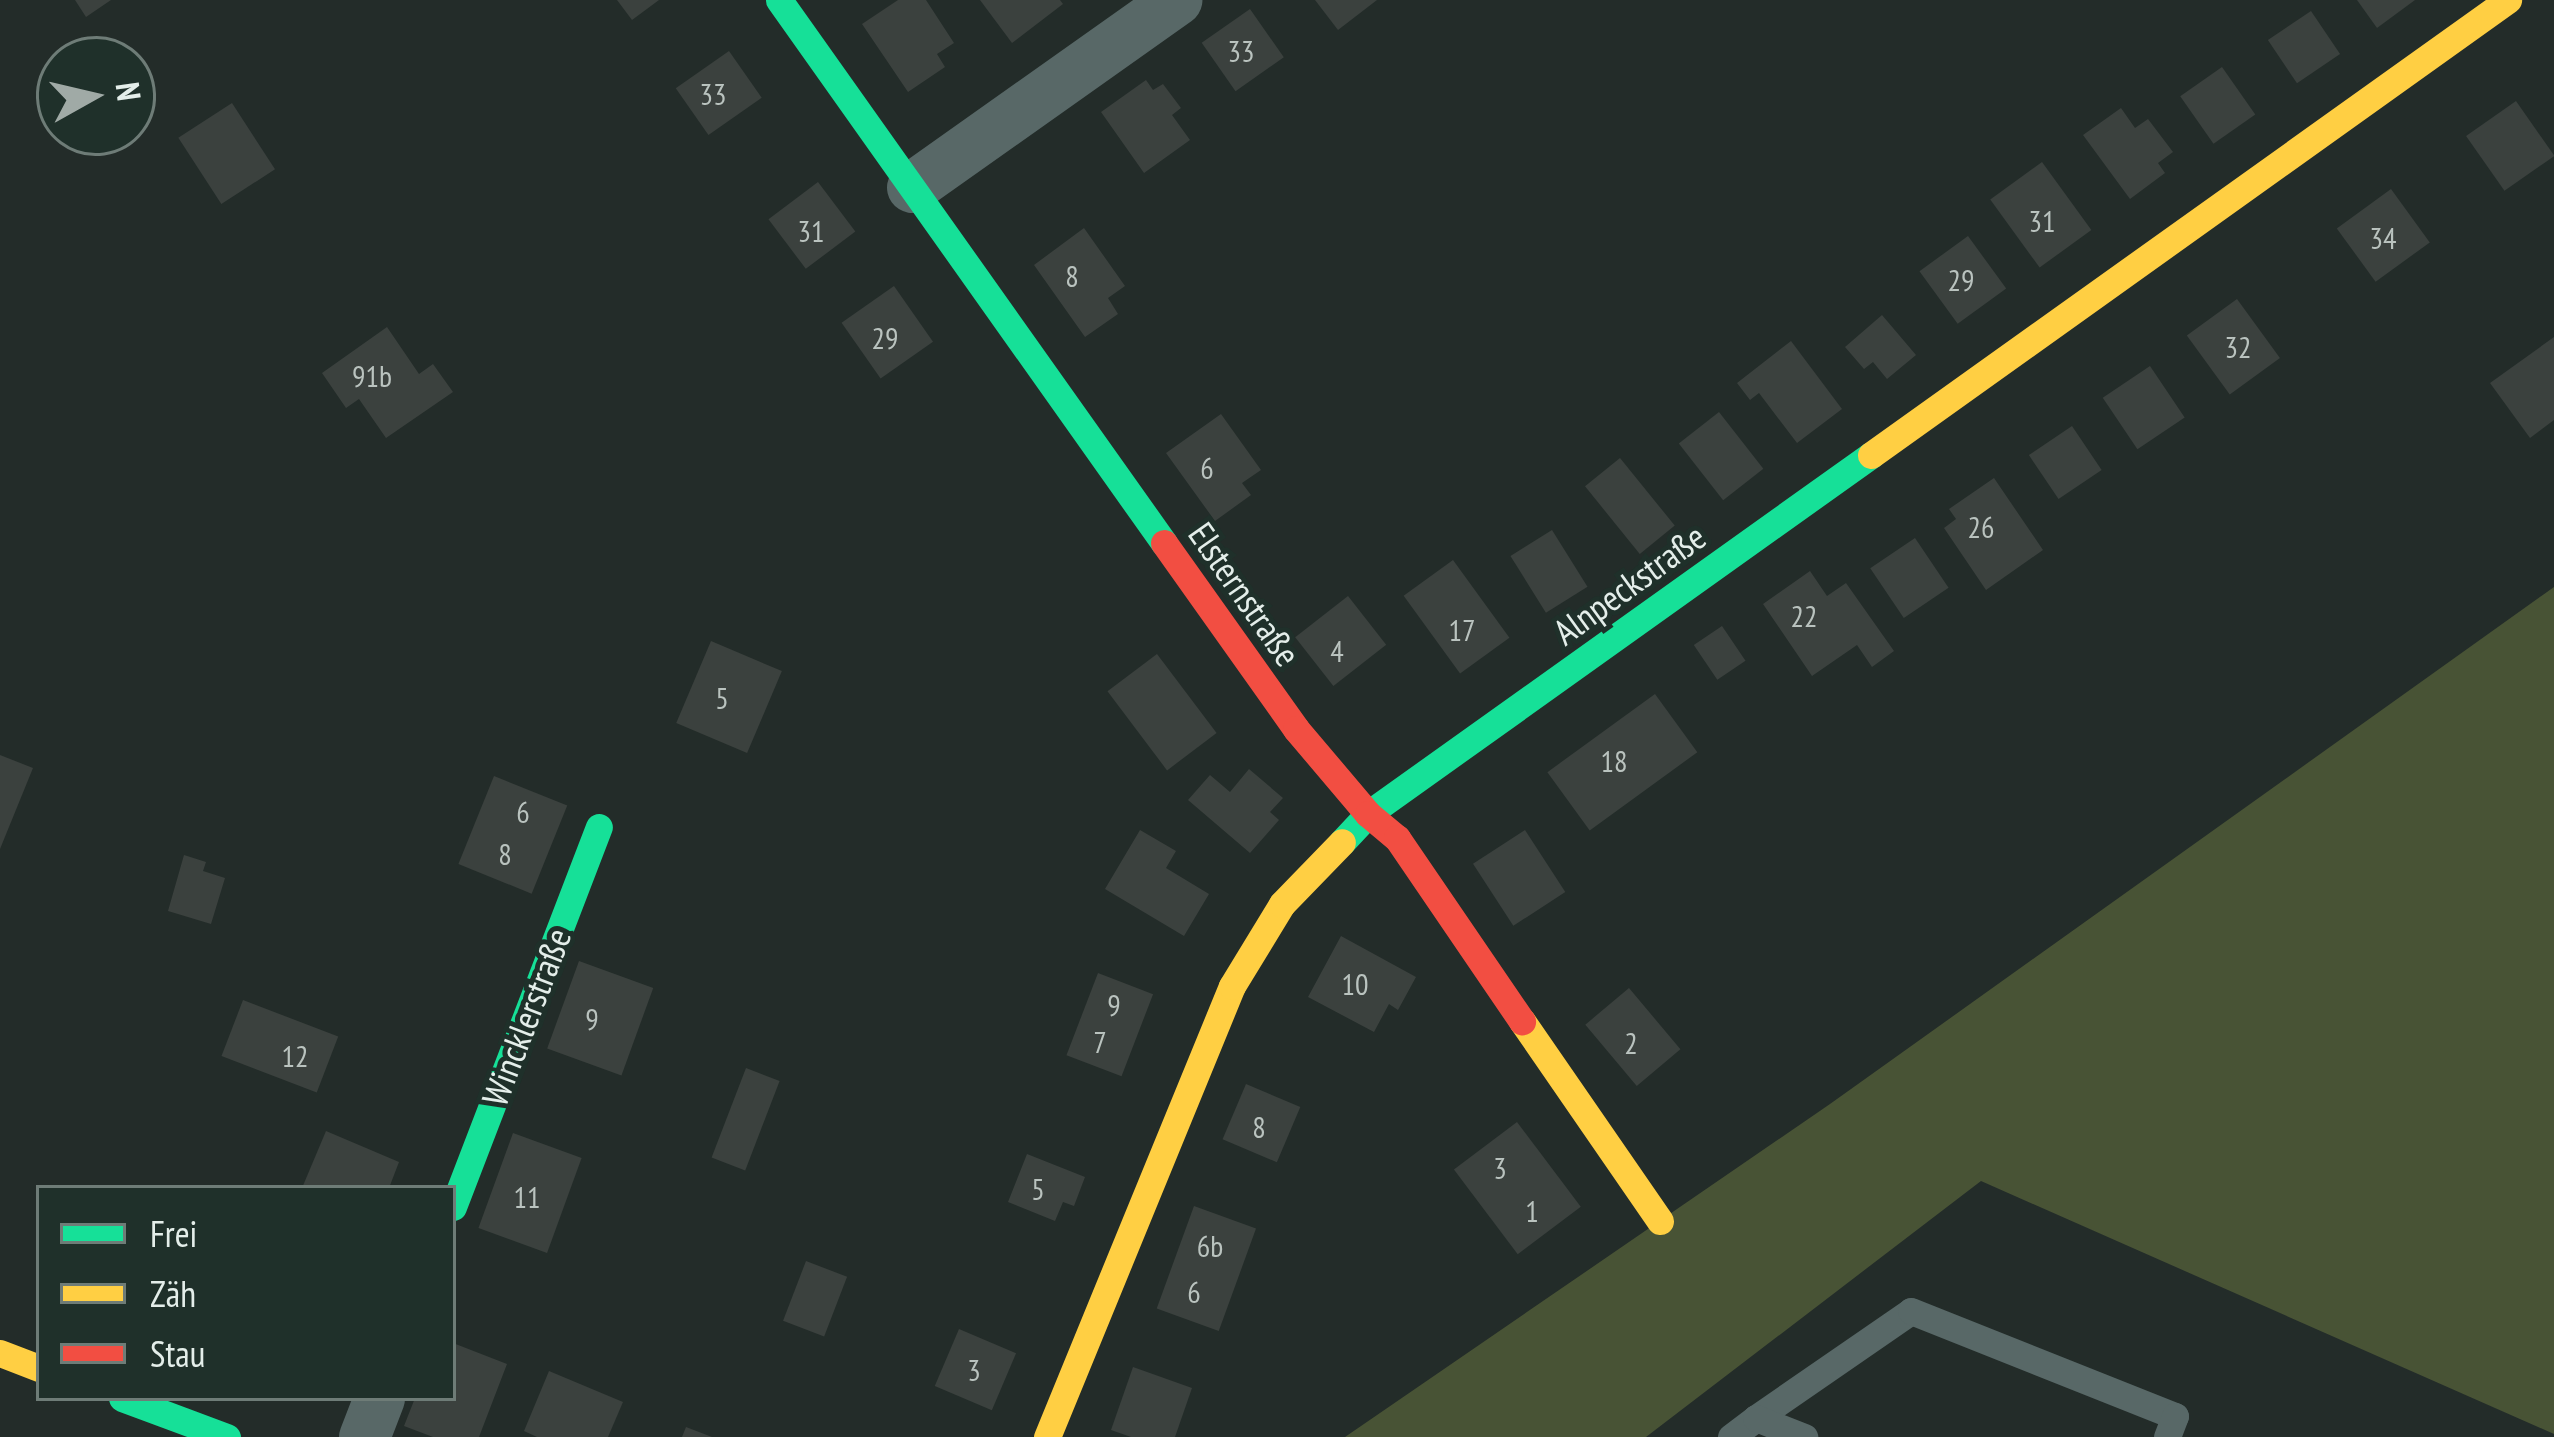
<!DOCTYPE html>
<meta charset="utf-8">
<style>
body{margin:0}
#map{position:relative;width:2554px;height:1437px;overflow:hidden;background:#232c29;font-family:"PT Sans Narrow",sans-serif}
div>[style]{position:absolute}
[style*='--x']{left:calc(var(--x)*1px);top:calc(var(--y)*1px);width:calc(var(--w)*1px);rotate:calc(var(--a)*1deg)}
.green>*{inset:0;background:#485335}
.building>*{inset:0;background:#3b413e;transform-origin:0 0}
.lane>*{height:27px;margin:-13.5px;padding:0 13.5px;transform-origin:13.5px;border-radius:13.5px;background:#586867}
.street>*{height:51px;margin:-25.5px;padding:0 25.5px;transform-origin:25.5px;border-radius:25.5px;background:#586867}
.fast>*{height:27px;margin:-13.5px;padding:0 13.5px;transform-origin:13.5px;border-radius:13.5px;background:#16e098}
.slow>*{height:27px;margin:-13.5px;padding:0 13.5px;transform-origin:13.5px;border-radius:13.5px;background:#ffcf43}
.jam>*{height:27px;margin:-13.5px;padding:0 13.5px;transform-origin:13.5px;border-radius:13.5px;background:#f24e42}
span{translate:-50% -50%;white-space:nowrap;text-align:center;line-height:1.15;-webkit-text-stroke:10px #1f302a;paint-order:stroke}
.number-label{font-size:30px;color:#bac3bf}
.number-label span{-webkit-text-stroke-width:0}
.street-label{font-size:36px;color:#e4eeea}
.legend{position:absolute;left:36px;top:1185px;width:420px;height:216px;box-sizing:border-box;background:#1f302a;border:3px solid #6e7c77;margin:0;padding:15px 21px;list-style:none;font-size:36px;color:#e4eeea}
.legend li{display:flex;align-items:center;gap:24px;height:60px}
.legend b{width:60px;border:3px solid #6e7c77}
.north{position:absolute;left:36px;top:36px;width:120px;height:120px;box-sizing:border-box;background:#1f302a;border:3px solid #6e7c77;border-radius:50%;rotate:82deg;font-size:33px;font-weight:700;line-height:48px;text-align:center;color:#e4eeea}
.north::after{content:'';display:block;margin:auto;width:42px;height:54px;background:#a0aaa6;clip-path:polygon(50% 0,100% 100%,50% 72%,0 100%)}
</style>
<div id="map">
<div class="green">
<div style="clip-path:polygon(2554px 587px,2554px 1434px,1981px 1181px,1646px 1437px,1345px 1437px,1830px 1104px)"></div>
</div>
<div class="building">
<div style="clip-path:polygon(75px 0,111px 0,86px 17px)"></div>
<div style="clip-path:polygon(617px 0,659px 0,632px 20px)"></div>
<div style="clip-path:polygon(898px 0,926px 0,954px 43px,937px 54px,945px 67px,908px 92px,862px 24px)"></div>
<div style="clip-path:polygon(980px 0,1060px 0,1063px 4px,1012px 43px)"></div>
<div style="clip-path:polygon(1315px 0,1377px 0,1338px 30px)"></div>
<div style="clip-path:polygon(2357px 0,2415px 0,2377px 28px)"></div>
<div style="left:1250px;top:9px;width:59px;height:59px;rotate:55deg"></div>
<div style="left:2311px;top:11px;width:52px;height:52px;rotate:56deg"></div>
<div style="left:729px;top:51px;width:57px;height:65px;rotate:55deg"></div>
<div style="left:2222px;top:67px;width:58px;height:51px;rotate:55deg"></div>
<div style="clip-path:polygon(1146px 80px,1153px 90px,1163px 84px,1181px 108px,1172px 115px,1190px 140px,1144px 173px,1101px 112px)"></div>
<div style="left:2516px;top:101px;width:67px;height:61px;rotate:55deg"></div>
<div style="left:232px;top:103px;width:79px;height:64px;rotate:57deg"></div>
<div style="clip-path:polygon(2121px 108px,2135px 128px,2148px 119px,2173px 152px,2158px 163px,2165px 173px,2130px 199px,2083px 135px)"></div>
<div style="left:2042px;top:162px;width:84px;height:64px;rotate:54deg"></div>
<div style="left:818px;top:182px;width:62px;height:62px;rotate:53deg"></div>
<div style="left:2391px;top:189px;width:66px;height:67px;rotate:54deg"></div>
<div style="clip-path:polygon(1084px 228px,1125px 286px,1108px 298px,1118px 314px,1085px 337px,1034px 265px)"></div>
<div style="left:1968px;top:236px;width:65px;height:60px;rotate:54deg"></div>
<div style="left:894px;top:286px;width:68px;height:64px;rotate:55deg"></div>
<div style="left:2237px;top:299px;width:73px;height:62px;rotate:54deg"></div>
<div style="clip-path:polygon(1882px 315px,1916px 355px,1887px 379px,1873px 362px,1864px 369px,1845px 347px)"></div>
<div style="clip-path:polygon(387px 327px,419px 374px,433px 364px,453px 392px,386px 438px,359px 399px,346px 408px,322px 373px)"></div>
<div style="clip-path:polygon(2554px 337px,2554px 420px,2530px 438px,2490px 383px)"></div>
<div style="clip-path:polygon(1791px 341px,1842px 409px,1797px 443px,1759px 393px,1750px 400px,1737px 383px)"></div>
<div style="left:2150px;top:366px;width:62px;height:57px;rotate:56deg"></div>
<div style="left:1719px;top:412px;width:72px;height:51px;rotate:52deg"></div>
<div style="clip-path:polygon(1221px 414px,1261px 470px,1242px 483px,1251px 495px,1215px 521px,1166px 453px)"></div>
<div style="left:2072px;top:426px;width:53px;height:52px;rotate:56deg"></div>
<div style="left:1620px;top:458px;width:87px;height:45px;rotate:51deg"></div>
<div style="clip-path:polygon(1994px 478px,2043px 550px,1986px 590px,1944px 528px,1956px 519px,1949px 509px)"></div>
<div style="left:1552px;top:530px;width:67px;height:49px;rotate:58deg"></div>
<div style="left:1915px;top:538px;width:60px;height:54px;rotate:56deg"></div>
<div style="left:1453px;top:560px;width:96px;height:61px;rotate:54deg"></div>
<div style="clip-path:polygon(1810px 571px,1827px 596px,1846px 583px,1894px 651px,1872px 667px,1857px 645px,1812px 676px,1763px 604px)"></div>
<div style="left:1348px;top:596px;width:62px;height:67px;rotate:52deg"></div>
<div style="left:1722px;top:626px;width:42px;height:34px;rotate:56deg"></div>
<div style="left:711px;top:641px;width:77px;height:89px;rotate:23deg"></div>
<div style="left:1157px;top:654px;width:99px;height:62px;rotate:53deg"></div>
<div style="left:1655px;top:694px;width:72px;height:133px;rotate:54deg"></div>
<div style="clip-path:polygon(0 755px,33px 768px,0 849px)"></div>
<div style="clip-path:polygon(1249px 769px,1283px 798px,1270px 812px,1279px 820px,1250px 853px,1188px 800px,1210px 775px,1230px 792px)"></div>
<div style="left:494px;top:776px;width:79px;height:95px;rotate:22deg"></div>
<div style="clip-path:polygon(1140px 830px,1176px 851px,1166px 868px,1209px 894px,1184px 936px,1105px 889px)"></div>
<div style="left:1525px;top:830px;width:74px;height:62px;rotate:57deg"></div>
<div style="clip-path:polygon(184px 855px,206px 862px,203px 871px,225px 878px,211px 924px,168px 911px)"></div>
<div style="clip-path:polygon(1341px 936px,1416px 977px,1398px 1010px,1389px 1004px,1374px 1032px,1308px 997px)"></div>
<div style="left:579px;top:961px;width:79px;height:93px;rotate:20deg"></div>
<div style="left:1098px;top:973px;width:59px;height:88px;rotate:21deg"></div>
<div style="left:1629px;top:988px;width:80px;height:57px;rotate:50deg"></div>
<div style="left:243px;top:1000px;width:102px;height:60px;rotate:21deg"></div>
<div style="left:746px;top:1068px;width:36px;height:96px;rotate:21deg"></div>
<div style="left:1246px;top:1084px;width:59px;height:60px;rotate:23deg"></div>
<div style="left:1517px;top:1122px;width:106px;height:79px;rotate:53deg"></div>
<div style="clip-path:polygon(326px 1131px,399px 1162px,389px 1188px,302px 1188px)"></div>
<div style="left:513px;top:1133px;width:73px;height:101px;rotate:20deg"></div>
<div style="clip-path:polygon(1027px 1154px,1085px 1177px,1074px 1206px,1063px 1202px,1055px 1221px,1008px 1202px)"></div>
<div style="left:1194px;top:1206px;width:66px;height:109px;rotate:20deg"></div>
<div style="left:806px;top:1261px;width:44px;height:64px;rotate:21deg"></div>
<div style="left:959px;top:1329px;width:62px;height:62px;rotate:23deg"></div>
<div style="clip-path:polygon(453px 1343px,507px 1364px,479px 1437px,433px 1437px,404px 1426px,415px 1398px,453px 1398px)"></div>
<div style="clip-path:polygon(1133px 1367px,1192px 1388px,1175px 1437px,1131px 1437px,1111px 1430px)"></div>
<div style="clip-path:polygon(549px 1371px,623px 1402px,608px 1437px,537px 1437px,524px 1431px)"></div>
<div style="clip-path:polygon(686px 1427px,712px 1437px,682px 1437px)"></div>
</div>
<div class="lane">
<div style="--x:1756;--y:1418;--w:188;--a:-34.6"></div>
<div style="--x:1911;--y:1311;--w:284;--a:21.7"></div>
<div style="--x:2175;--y:1416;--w:22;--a:111"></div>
<div style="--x:1731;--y:1437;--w:31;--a:-37"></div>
<div style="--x:1756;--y:1418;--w:52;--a:21.6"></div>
</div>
<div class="street">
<div style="--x:912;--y:187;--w:324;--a:-35.3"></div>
<div style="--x:364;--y:1437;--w:42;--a:-69"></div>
</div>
<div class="fast">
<div style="--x:779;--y:0;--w:666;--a:54.66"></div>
<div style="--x:1342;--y:842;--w:38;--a:-47"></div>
<div style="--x:1368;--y:814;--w:618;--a:-35.52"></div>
<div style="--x:453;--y:1207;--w:407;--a:-69"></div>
<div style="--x:122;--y:1398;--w:112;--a:20.4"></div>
</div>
<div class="slow">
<div style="--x:1871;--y:455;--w:783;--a:-35.54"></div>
<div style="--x:1522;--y:1021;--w:243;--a:55.4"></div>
<div style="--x:0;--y:1353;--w:42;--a:21"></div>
<div style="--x:1047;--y:1437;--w:487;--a:-67.7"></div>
<div style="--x:1232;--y:986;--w:96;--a:-58.6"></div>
<div style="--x:1282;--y:904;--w:86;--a:-45.9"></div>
</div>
<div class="jam">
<div style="--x:1164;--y:543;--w:228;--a:54.6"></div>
<div style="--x:1296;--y:729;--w:111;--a:49.7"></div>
<div style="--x:1368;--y:814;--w:38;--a:40"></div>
<div style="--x:1397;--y:838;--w:222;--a:55.7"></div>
</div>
<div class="number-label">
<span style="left:1241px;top:51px">33</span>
<span style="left:713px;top:94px">33</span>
<span style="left:2042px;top:221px">31</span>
<span style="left:811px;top:231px">31</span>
<span style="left:2383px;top:238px">34</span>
<span style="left:1072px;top:276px">8</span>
<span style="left:1961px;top:280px">29</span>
<span style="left:885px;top:338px">29</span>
<span style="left:2238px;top:347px">32</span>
<span style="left:372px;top:376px">91b</span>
<span style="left:1207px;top:468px">6</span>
<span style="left:1981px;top:527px">26</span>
<span style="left:1804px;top:616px">22</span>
<span style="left:1462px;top:630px">17</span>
<span style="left:1337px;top:651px">4</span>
<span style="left:722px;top:698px">5</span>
<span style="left:1614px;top:761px">18</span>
<span style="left:523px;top:812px">6</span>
<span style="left:505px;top:854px">8</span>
<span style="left:1355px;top:984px">10</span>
<span style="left:1114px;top:1005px">9</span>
<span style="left:592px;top:1019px">9</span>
<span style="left:1100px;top:1042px">7</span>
<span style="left:1631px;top:1043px">2</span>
<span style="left:295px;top:1056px">12</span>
<span style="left:1259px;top:1127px">8</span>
<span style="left:1500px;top:1168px">3</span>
<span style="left:1038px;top:1189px">5</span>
<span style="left:527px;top:1197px">11</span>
<span style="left:1532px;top:1211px">1</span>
<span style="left:1210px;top:1246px">6b</span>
<span style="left:1194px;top:1292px">6</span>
<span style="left:974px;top:1370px">3</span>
</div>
<div class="street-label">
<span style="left:1629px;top:584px;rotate:-36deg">Alnpeckstraße</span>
<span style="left:1245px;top:594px;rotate:55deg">Elsternstraße</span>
<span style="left:526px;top:1017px;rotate:-69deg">Wincklerstraße</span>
</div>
<ul class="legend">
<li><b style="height:15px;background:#16e098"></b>Frei</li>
<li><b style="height:15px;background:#ffcf43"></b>Zäh</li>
<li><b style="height:15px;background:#f24e42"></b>Stau</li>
</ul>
<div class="north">N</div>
</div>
